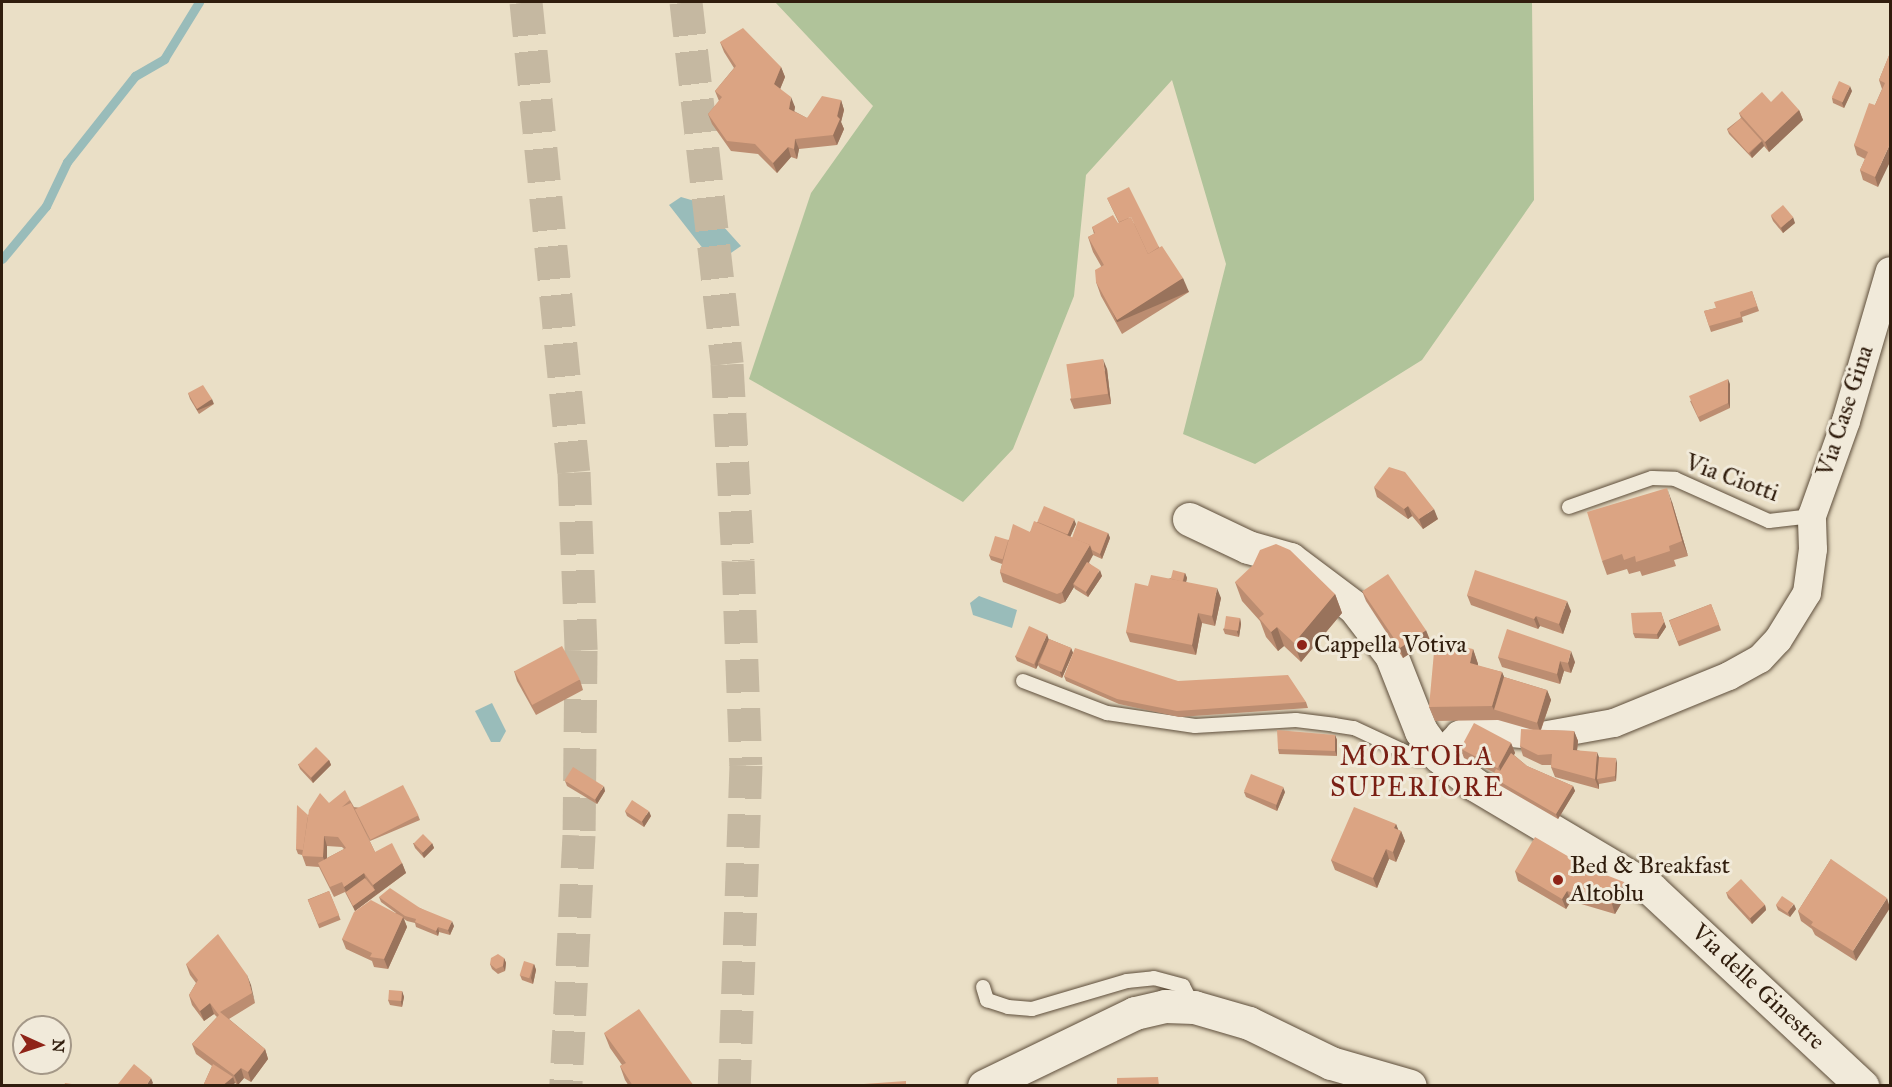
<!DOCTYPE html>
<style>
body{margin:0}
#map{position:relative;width:1892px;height:1087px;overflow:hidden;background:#eadfc6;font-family:"IM FELL Great Primer",serif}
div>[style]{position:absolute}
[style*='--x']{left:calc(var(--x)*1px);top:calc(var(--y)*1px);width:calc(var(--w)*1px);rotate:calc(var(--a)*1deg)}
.green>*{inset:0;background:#b0c39a}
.water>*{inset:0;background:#99bcba}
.stream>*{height:9px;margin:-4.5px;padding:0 4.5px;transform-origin:4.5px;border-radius:4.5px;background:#99bcba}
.highway-tunnel>*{height:33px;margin-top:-16.5px;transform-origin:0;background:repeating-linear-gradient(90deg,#c5b8a1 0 33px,transparent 0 49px)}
.roads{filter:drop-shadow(0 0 2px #5e4e3b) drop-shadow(0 0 2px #5e4e3b)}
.lane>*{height:14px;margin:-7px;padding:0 7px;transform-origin:7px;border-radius:7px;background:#f1eada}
.street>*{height:28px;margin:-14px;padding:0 14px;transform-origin:14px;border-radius:14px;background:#f1eada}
.secondary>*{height:33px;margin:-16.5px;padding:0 16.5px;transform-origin:16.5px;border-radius:16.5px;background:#f1eada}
.wall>*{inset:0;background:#bc8d71;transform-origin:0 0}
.shaded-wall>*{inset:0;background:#99735c;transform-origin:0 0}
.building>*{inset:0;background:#dba483;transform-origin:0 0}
.dots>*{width:16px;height:16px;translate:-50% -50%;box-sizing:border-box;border:3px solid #f1eada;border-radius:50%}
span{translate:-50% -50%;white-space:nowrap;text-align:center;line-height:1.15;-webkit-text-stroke:6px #f1eada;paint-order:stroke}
.street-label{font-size:24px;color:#301d0d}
.poi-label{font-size:24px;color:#301d0d}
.left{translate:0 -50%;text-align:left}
.quarter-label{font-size:27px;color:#7a1f14;letter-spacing:1.5px}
.frame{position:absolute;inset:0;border:3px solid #301d0d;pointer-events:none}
.north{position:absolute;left:12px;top:1015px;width:60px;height:60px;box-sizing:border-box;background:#f1eada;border:2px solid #a49888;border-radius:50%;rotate:93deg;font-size:16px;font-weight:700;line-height:24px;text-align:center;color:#301d0d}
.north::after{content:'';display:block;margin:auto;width:21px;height:27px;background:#8f2418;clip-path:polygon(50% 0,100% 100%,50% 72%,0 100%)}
</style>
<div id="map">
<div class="green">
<div style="clip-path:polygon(775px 2px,1532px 2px,1534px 200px,1422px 360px,1255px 464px,1183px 434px,1226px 264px,1172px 80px,1086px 175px,1074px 296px,1013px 449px,963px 502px,749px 379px,811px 193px,873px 106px)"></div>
</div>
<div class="water">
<div style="clip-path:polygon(681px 197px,698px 202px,719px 228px,723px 226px,741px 246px,715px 264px,669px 205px)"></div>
<div style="clip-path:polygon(979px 596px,1017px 610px,1012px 628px,973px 615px,970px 603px)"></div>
<div style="clip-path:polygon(492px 703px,506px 731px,500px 742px,491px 742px,475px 711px)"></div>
</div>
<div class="stream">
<div style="--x:2;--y:259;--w:69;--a:-50.3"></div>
<div style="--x:46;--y:206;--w:49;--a:-64.5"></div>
<div style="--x:67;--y:162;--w:110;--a:-51.7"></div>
<div style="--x:135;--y:76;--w:34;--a:-30"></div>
<div style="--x:164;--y:59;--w:67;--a:-58.4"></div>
</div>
<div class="highway-tunnel">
<div style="--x:526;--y:2;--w:472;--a:84.2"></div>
<div style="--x:574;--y:472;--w:178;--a:87.7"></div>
<div style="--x:581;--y:650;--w:185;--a:90.6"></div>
<div style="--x:579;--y:835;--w:251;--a:93"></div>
<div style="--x:686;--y:2;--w:364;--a:83.5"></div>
<div style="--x:727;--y:364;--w:197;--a:86.8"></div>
<div style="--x:738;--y:561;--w:204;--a:87.8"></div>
<div style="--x:746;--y:765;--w:321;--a:92.1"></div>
</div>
<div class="roads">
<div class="lane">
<div style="--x:1569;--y:507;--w:88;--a:-19.3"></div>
<div style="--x:1652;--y:478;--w:23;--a:2"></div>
<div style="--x:1675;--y:479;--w:103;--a:24.1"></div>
<div style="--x:1769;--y:521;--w:43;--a:-6.6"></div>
<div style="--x:1023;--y:681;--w:90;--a:20.9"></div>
<div style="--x:1107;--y:713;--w:89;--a:8.4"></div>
<div style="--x:1195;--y:726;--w:101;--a:-3.4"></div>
<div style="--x:1296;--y:720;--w:38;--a:7"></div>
<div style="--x:1334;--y:725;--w:20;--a:9"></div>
<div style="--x:1354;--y:728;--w:71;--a:25.1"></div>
<div style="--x:1418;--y:758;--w:19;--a:-6"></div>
<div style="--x:983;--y:987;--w:14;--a:73"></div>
<div style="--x:987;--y:1000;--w:22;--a:18"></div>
<div style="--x:1008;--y:1007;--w:24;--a:5"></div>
<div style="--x:1032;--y:1009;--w:99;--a:-16.4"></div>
<div style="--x:1127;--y:981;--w:27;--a:-6"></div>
<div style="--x:1154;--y:978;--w:30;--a:15"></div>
<div style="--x:1183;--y:986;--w:22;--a:63"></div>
</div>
<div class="street">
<div style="--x:1439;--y:756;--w:29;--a:-46"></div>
<div style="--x:1459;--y:735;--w:15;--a:-23"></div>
<div style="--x:1473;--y:729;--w:69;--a:5.8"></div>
<div style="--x:1542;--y:736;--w:73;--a:-10.2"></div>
<div style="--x:1614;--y:723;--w:124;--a:-22.2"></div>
<div style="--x:1729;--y:676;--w:35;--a:-29"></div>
<div style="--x:1760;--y:659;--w:26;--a:-47"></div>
<div style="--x:1778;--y:640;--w:55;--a:-58.3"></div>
<div style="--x:1807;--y:593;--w:44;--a:-82.2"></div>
<div style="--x:1813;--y:549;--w:33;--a:-92"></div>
<div style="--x:1812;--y:516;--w:101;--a:-70.3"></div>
<div style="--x:1846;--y:421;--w:156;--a:-73.7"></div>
</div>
<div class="secondary">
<div style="--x:1189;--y:519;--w:65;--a:25.4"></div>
<div style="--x:1248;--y:547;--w:44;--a:15.9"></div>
<div style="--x:1290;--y:559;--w:80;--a:36.9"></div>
<div style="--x:1354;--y:607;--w:61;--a:52.4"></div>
<div style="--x:1391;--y:655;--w:82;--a:68.5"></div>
<div style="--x:1421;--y:731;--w:31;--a:54"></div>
<div style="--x:1439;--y:756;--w:45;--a:38.7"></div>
<div style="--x:1474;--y:784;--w:206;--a:30.7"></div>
<div style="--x:1651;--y:889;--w:289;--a:43"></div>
<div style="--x:984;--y:1086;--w:168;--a:-25.8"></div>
<div style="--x:1135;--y:1013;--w:31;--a:-13"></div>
<div style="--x:1165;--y:1006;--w:29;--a:2"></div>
<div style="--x:1194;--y:1007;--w:57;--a:16.2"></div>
<div style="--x:1249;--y:1023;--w:91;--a:26"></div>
<div style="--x:1331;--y:1063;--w:82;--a:16.2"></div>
</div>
</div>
<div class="wall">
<div style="clip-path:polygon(720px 42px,781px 67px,785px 77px,780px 89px,795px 107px,794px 111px,807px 118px,841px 100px,844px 110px,841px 122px,844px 129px,837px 145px,799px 149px,797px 159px,791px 157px,777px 173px,758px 154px,731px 151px,712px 124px,708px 114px,719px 101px,715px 91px,734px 68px,724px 52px)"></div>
<div style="clip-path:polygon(1890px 53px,1878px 187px,1863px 180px,1860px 170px,1865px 159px,1857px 155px,1854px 145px,1875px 105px,1882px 89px,1879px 80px)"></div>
<div style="clip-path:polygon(1852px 91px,1844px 108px,1833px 103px,1832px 98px)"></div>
<div style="clip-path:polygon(1771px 102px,1799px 110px,1803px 120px,1769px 152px,1764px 146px,1752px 158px,1729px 134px,1727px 129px,1741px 118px,1739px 113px)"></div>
<div style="clip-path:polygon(1107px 198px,1159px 247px,1189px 292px,1122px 334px,1101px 296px,1096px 282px,1101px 266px,1093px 252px,1088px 237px,1094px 234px,1092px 227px,1119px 223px)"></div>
<div style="clip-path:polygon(1771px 216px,1795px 223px,1783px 233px,1773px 221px)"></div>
<div style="clip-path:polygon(1752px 291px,1759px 311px,1742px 317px,1743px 322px,1711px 332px,1704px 311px,1716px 308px)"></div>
<div style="clip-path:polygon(1107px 369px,1111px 404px,1074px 409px,1070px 399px)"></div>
<div style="clip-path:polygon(1730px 384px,1730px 408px,1700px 422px,1690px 401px)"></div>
<div style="clip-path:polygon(188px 393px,214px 404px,199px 414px,190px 399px)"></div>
<div style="clip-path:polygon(1374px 487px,1438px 519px,1423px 529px,1412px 516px,1408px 519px,1377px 497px)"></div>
<div style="clip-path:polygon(1672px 502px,1688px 556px,1674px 560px,1676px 566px,1642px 576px,1640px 571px,1629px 574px,1627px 569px,1607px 575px,1602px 561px)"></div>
<div style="clip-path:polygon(1037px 522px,1076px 524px,1070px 537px,1072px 538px,1108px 533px,1110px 538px,1102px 559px,1093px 555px,1089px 563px,1102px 576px,1088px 597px,1075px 589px,1074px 587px,1065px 602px,1060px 604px,1003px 582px,1000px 572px,1002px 564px,991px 560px,989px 555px,1008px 540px,1030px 532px)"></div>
<div style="clip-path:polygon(1185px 573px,1187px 578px,1186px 582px,1221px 598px,1215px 626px,1202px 623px,1196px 655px,1130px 642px,1126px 632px,1148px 586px)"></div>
<div style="clip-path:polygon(1235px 582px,1335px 594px,1342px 613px,1301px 662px,1284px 646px,1278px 651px,1266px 637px,1260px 621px,1242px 601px)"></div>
<div style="clip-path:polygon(1362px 591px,1430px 640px,1403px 658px,1366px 601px)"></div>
<div style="clip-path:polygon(1467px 595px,1571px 611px,1563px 634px,1540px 626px,1538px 629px,1471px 605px)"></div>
<div style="left:1711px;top:604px;width:28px;height:45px;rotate:69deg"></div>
<div style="clip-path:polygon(1661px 612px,1666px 627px,1658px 639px,1635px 638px,1633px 633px)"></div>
<div style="clip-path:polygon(1240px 618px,1241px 624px,1239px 637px,1225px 634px,1223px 629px)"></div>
<div style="clip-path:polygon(1049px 639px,1071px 648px,1073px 653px,1062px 678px,1040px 668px,1038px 665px,1036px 669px,1017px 661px,1015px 656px)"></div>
<div style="clip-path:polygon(1473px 649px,1478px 664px,1478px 666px,1502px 672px,1504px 677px,1547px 690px,1551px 700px,1541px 730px,1574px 731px,1578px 741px,1577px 750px,1617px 763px,1616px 781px,1599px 784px,1599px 789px,1555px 777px,1551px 767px,1551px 765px,1542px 765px,1523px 756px,1520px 746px,1533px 730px,1498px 720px,1435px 721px,1429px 707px)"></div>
<div style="clip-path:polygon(1498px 657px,1575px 662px,1571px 673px,1564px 671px,1560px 684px,1502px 667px)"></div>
<div style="clip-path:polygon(514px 671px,580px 680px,583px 690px,536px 715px,517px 681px)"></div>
<div style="clip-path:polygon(1064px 676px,1178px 681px,1306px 702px,1308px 708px,1179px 717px,1119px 704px,1066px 681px)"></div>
<div style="clip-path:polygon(1335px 735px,1337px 740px,1337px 756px,1279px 754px,1278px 749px)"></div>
<div style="clip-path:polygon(1511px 743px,1515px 753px,1514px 755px,1527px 766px,1573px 786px,1575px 791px,1558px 819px,1494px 782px,1492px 777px,1495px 773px,1464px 758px,1460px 748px)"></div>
<div style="clip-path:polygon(329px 760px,331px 765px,313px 783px,300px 769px,298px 764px)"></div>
<div style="clip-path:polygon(565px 781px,605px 791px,597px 804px,567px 786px)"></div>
<div style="clip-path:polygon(1244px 792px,1285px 792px,1277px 811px,1246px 797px)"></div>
<div style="clip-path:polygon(evenodd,350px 800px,354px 807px,418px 815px,420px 820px,370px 841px,365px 831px,375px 852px,402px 863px,406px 873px,355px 911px,345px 892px,334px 897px,319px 867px,306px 866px,302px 855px,298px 854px,296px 849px,308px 815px,329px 803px,350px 800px,327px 846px,342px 847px,344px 849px,327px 858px,327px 846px)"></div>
<div style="clip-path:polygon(625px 811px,651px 816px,644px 827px,627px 816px)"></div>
<div style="clip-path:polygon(1396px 824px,1398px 830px,1401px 831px,1405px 841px,1396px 862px,1389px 859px,1377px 888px,1335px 870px,1331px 860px)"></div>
<div style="clip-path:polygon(413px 843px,432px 843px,434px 848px,424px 858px,415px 848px)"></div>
<div style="clip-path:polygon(1831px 859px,1856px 961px,1815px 935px,1812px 929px,1801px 921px,1798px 911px)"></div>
<div style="clip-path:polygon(1588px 868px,1628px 892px,1615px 914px,1571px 901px,1566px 909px,1518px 881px,1515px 871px)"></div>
<div style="left:329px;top:891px;width:31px;height:23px;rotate:68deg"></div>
<div style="clip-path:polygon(1726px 892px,1765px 905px,1766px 910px,1752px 924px,1728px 898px)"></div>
<div style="clip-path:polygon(379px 897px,420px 908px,454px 926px,450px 935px,439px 932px,438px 936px,416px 927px,415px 923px,407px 921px,404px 919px,407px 927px,388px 969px,374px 967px,372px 961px,346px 949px,342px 939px,396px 913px,381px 902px)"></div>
<div style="clip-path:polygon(1776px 905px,1796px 909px,1790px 917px,1778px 910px)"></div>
<div style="clip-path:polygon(504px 958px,506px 963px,505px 971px,498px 974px,492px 969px,490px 964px)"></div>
<div style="clip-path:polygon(186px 964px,247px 975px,255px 1003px,229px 1019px,265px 1049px,268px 1059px,251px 1082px,244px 1078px,238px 1085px,235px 1083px,231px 1086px,203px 1086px,212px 1066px,196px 1054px,192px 1044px,217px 1017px,214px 1014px,204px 1021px,192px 1005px,189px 995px,196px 983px,190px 975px)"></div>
<div style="clip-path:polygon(534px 964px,536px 970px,533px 984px,522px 980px,520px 975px)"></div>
<div style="clip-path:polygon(402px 991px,404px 997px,402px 1007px,390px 1005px,388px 1000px)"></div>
<div style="clip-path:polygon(604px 1033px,694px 1086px,629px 1086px,625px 1080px,620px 1066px,622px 1065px,610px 1048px)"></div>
</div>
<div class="shaded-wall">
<div style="clip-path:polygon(781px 67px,785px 77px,778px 94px,774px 84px)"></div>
<div style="clip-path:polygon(1850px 86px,1852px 91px,1844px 108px,1842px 103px)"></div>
<div style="clip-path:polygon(791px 97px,795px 107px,793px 119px,789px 109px)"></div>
<div style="clip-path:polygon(841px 100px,844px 110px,841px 122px,844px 129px,837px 145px,833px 135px)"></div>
<div style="clip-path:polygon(1799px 110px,1803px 120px,1769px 152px,1765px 142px)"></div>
<div style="clip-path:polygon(795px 139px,799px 149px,797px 159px,794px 149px)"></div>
<div style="clip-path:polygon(1762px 141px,1764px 146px,1752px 158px,1750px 153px)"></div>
<div style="clip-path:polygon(1890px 144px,1890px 162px,1878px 187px,1875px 177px)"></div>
<div style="clip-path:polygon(788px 147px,791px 157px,777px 173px,773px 163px)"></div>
<div style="clip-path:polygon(1793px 217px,1795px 223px,1783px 233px,1781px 228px)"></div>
<div style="left:1183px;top:278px;width:15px;height:78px;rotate:67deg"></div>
<div style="clip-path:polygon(1103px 359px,1107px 369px,1111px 404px,1108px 394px)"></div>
<div style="clip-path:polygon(1728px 379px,1730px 384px,1730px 408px,1728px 403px)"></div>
<div style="left:212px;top:399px;width:5px;height:18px;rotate:68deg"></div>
<div style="clip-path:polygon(1667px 488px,1672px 502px,1688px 556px,1682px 541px)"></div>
<div style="clip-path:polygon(1408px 506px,1412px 516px,1408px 519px,1404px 509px)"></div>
<div style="clip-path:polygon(1434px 509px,1438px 519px,1423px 529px,1419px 519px)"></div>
<div style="clip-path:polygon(1074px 519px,1076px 524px,1067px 544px,1065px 539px)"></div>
<div style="clip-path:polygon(1108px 533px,1110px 538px,1102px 559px,1100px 554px)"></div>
<div style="clip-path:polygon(1090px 545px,1093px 555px,1075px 585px,1073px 584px,1074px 587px,1065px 602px,1062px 592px)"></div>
<div style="clip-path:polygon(1100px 570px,1102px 576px,1088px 597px,1086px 592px)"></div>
<div style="clip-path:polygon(1185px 573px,1187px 578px,1184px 591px,1182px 586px)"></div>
<div style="clip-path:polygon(1217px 588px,1221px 598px,1215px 626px,1212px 616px)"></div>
<div style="clip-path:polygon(1335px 594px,1342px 613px,1301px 662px,1294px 643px)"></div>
<div style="clip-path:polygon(1567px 601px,1571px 611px,1563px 634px,1559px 624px)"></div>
<div style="clip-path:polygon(1198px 613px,1202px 623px,1196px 655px,1192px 645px)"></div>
<div style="clip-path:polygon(1536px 616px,1540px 626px,1538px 629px,1534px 619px)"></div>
<div style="clip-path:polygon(1240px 618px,1241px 624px,1239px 637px,1237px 632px)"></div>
<div style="clip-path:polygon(1664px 622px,1666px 627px,1658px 639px,1657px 634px)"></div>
<div style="clip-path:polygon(1277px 627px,1284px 646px,1278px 651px,1271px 632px)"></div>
<div style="clip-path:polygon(1426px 630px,1430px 640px,1403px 658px,1400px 648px)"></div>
<div style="clip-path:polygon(1047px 634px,1049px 640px,1038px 663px,1038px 665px,1036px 669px,1035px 664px)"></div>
<div style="clip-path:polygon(1071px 648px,1073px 653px,1062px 678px,1060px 672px)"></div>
<div style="clip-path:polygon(1473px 649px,1478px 664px,1475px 678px,1470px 663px)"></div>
<div style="clip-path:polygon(1571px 651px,1575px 662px,1571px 673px,1568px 663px)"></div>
<div style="clip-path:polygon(1560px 661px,1564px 671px,1560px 684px,1557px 674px)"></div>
<div style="clip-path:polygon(1502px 672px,1508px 687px,1494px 710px,1492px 706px)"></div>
<div style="clip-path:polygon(1547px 690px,1551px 700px,1540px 732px,1537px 722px)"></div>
<div style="clip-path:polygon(1574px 731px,1578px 741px,1576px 760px,1573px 750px)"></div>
<div style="clip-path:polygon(1335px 735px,1337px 740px,1337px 756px,1335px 751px)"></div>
<div style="clip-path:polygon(1511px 743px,1515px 753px,1502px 776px,1499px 766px)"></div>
<div style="clip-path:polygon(1597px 752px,1601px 762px,1597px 779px,1599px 784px,1599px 789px,1595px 779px)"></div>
<div style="clip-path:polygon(1616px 758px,1617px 763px,1616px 781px,1615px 776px)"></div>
<div style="clip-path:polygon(329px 760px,331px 765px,313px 783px,311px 778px)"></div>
<div style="clip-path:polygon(604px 786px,605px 791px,597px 804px,595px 799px)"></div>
<div style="clip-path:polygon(1573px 786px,1575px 791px,1558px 819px,1556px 814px)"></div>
<div style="clip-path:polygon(1283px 787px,1285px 792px,1277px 811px,1276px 806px)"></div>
<div style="clip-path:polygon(649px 811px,651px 816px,644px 827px,642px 821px)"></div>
<div style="clip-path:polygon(1396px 824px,1400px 834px,1401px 831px,1405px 841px,1396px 862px,1393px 852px,1394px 828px)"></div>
<div style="clip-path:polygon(324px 836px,327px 846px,327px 867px,323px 857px)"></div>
<div style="clip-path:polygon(432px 843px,434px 848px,424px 858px,422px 853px)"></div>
<div style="clip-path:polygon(1386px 849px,1389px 859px,1377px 888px,1373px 878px)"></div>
<div style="clip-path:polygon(402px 863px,406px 873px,376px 895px,373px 885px)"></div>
<div style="clip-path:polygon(364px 873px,367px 883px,346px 892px,344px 887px)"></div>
<div style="clip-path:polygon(1624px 882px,1628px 892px,1615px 914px,1612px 904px)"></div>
<div style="clip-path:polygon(375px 890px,376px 895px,355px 911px,353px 906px)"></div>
<div style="clip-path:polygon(1567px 891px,1571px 901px,1566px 909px,1562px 899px)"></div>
<div style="clip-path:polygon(1887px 898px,1890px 908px,1856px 961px,1853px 951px)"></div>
<div style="clip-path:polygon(1794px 904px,1796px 909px,1790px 917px,1788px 912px)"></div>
<div style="clip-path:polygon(1765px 905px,1766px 910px,1752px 924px,1750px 918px)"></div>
<div style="clip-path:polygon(403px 917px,407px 927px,388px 969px,384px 959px)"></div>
<div style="clip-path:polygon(452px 921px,454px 926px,450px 935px,448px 930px)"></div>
<div style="clip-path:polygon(438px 927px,439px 932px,438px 936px,436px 931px)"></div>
<div style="clip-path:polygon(504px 958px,506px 963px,505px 971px,503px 966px)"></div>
<div style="clip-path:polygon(534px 964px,536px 970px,533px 984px,531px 978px)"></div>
<div style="clip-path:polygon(247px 975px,251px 985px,255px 1003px,252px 993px)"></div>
<div style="clip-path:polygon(402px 991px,404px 997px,402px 1007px,401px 1002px)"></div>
<div style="clip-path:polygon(210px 1003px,214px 1014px,204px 1021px,200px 1011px)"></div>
<div style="clip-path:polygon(265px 1049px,268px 1059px,251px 1082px,248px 1072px)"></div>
<div style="clip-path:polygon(241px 1068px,244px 1078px,238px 1085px,234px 1075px)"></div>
<div style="clip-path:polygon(233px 1077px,235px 1083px,231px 1086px,222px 1086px)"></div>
<div style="clip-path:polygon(151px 1078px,153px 1083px,151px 1086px,146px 1086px)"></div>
</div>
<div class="building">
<div style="clip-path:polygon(743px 28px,781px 67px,774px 84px,791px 97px,789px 109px,807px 118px,822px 96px,841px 100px,837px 116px,840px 119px,833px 135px,795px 139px,794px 149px,788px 147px,773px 163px,755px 144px,727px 141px,708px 114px,722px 97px,715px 91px,736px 66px,720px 42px)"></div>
<div style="clip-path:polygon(1890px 53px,1890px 144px,1875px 177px,1860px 170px,1868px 152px,1854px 145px,1869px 103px,1875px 105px,1885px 83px,1879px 80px)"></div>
<div style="left:1839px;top:81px;width:12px;height:18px;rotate:24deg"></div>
<div style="clip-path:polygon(1782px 91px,1799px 110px,1765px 142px,1739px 113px,1762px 92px,1771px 102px)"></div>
<div style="left:1741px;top:118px;width:31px;height:18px;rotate:48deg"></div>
<div style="clip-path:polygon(1129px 187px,1159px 247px,1148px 254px,1131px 217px,1119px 222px,1107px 198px)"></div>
<div style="left:1783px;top:205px;width:16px;height:16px;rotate:50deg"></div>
<div style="clip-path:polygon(1113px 215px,1118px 223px,1131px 217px,1148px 254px,1162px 246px,1183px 278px,1117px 320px,1096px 282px,1095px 270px,1104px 265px,1088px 237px,1095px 233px,1092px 227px)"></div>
<div style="clip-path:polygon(1752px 291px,1757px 306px,1740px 312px,1741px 317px,1709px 326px,1704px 311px,1716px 308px,1714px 302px)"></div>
<div style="left:1103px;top:359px;width:35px;height:37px;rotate:82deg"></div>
<div style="clip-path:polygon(1728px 379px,1728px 403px,1698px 417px,1689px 396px)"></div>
<div style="clip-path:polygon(203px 385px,212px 399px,197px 409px,188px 393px)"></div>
<div style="clip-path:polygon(1389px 467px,1405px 472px,1434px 509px,1419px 519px,1408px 506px,1404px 509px,1374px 487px)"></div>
<div style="clip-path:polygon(1667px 488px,1682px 541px,1669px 546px,1670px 551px,1636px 562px,1635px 556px,1624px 560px,1622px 554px,1602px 561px,1587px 512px)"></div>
<div style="left:1044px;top:506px;width:33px;height:17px;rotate:23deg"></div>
<div style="clip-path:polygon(1034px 521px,1090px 545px,1062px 592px,1057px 594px,1000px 572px,1013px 524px,1030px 532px)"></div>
<div style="clip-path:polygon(1078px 521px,1108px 533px,1100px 554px,1092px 550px,1090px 545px,1072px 538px)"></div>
<div style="left:995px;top:536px;width:14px;height:20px;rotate:17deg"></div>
<div style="clip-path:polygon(1276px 544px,1290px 550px,1335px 594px,1294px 643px,1277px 627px,1271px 632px,1259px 618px,1264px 614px,1235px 582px,1253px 565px,1260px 550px)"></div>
<div style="left:1087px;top:562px;width:15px;height:26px;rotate:32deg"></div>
<div style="left:1173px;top:570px;width:12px;height:9px;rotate:14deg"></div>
<div style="clip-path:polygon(1475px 570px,1567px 601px,1559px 624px,1536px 616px,1534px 619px,1467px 595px)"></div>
<div style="left:1388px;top:574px;width:68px;height:31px;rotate:56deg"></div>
<div style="clip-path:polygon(1151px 575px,1217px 588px,1212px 616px,1198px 613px,1192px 645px,1126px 632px,1135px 583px,1148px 586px)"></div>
<div style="left:1711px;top:604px;width:22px;height:45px;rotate:68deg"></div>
<div style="clip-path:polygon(1661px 612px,1664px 622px,1657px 634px,1633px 633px,1631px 613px)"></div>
<div style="left:1226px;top:616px;width:14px;height:13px;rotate:8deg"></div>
<div style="left:1029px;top:626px;width:20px;height:33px;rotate:24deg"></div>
<div style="clip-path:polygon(1507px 629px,1571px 651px,1568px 663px,1560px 661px,1557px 674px,1498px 657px)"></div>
<div style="left:1049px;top:639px;width:24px;height:26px;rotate:22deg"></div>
<div style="clip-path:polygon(1435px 641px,1473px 649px,1470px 663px,1502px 672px,1492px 706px,1429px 707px)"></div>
<div style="left:562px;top:646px;width:38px;height:54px;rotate:62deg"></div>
<div style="clip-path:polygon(1075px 648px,1178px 681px,1288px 675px,1306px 702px,1177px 711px,1117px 699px,1064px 676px)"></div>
<div style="left:1504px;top:677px;width:45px;height:34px;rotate:17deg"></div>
<div style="left:1474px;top:723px;width:42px;height:29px;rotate:28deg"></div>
<div style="clip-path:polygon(1521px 729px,1574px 731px,1573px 750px,1597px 752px,1595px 779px,1551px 767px,1552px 754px,1538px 755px,1520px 746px)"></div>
<div style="clip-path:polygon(1277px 730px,1335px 735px,1335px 751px,1278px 749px)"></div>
<div style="left:316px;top:747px;width:18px;height:25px;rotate:45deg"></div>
<div style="clip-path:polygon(1511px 753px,1527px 766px,1573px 786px,1556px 814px,1492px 777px,1496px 769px,1500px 771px)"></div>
<div style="clip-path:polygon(1599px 757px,1616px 758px,1615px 776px,1597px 779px)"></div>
<div style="left:573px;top:767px;width:36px;height:16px;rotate:32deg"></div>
<div style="left:1251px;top:774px;width:35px;height:19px;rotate:22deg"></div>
<div style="left:403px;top:785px;width:34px;height:54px;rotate:63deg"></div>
<div style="clip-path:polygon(345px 790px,350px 800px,342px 807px,351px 803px,375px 852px,392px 843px,402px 863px,373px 885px,364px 873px,344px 887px,342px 882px,330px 887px,318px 863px,346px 848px,338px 837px,324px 836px,323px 857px,302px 856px,309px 810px,320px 793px,329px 803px)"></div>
<div style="clip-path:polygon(1890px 790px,1890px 808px,1889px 791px)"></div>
<div style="left:632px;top:800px;width:20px;height:13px;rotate:33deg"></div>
<div style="clip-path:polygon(297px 805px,308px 815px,303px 850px,296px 849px)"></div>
<div style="clip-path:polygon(1354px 807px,1396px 824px,1394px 828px,1401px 831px,1393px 852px,1386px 849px,1373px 878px,1331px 860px)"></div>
<div style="left:423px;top:834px;width:13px;height:13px;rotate:45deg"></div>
<div style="clip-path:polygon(1535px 837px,1588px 868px,1624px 882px,1612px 904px,1567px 891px,1562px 899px,1515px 871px)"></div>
<div style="clip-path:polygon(1831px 859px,1887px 898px,1853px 951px,1811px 925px,1813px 922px,1798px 911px)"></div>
<div style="clip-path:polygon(365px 878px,375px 890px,353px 906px,346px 892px)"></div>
<div style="left:1741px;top:879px;width:35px;height:20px;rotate:47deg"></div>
<div style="clip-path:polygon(390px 888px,420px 908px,452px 921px,448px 930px,438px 927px,436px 931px,415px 922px,416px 919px,405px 916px,379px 897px)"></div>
<div style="left:329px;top:891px;width:26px;height:23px;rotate:67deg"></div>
<div style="left:1782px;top:896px;width:14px;height:11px;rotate:34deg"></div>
<div style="clip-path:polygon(371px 900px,403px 917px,384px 959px,370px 957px,372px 953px,342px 939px,354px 912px)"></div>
<div style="clip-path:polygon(218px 934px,247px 975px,252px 993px,220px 1012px,265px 1049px,248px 1072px,241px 1068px,234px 1075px,192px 1044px,219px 1015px,210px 1003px,200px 1011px,189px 995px,198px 980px,186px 964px)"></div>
<div style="clip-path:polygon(498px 954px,504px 958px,503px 966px,496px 969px,490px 964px,491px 958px)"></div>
<div style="left:524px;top:961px;width:10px;height:15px;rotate:17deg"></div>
<div style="left:389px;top:990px;width:13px;height:10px;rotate:4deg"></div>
<div style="clip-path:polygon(639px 1009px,694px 1086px,643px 1086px,642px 1084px,640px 1086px,633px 1086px,620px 1066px,626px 1063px,604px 1033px)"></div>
<div style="clip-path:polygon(134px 1064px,151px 1078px,146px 1086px,119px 1086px,118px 1084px)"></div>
<div style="clip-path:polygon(213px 1064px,233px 1077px,222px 1086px,203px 1086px)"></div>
<div style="clip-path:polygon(1158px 1077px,1159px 1086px,1104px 1086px,1117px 1085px,1117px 1078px)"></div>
<div style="clip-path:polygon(906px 1081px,906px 1086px,864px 1086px,864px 1084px)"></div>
<div style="clip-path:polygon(65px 1083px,85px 1086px,64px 1086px)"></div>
</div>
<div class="dots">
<div style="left:1302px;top:645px;background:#8f2418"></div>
<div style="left:1558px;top:880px;background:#8f2418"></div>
</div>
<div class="street-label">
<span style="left:1845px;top:411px;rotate:-72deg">Via Case Gina</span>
<span style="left:1732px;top:478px;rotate:20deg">Via Ciotti</span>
<span style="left:1758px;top:987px;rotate:43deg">Via delle Ginestre</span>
</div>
<div class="poi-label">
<span class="left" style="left:1314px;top:645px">Cappella Votiva</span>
<span class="left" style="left:1570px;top:880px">Bed &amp; Breakfast<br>Altoblu</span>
</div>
<div class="quarter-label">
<span style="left:1417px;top:771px">MORTOLA<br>SUPERIORE</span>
</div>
<div class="frame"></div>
<div class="north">N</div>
</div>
